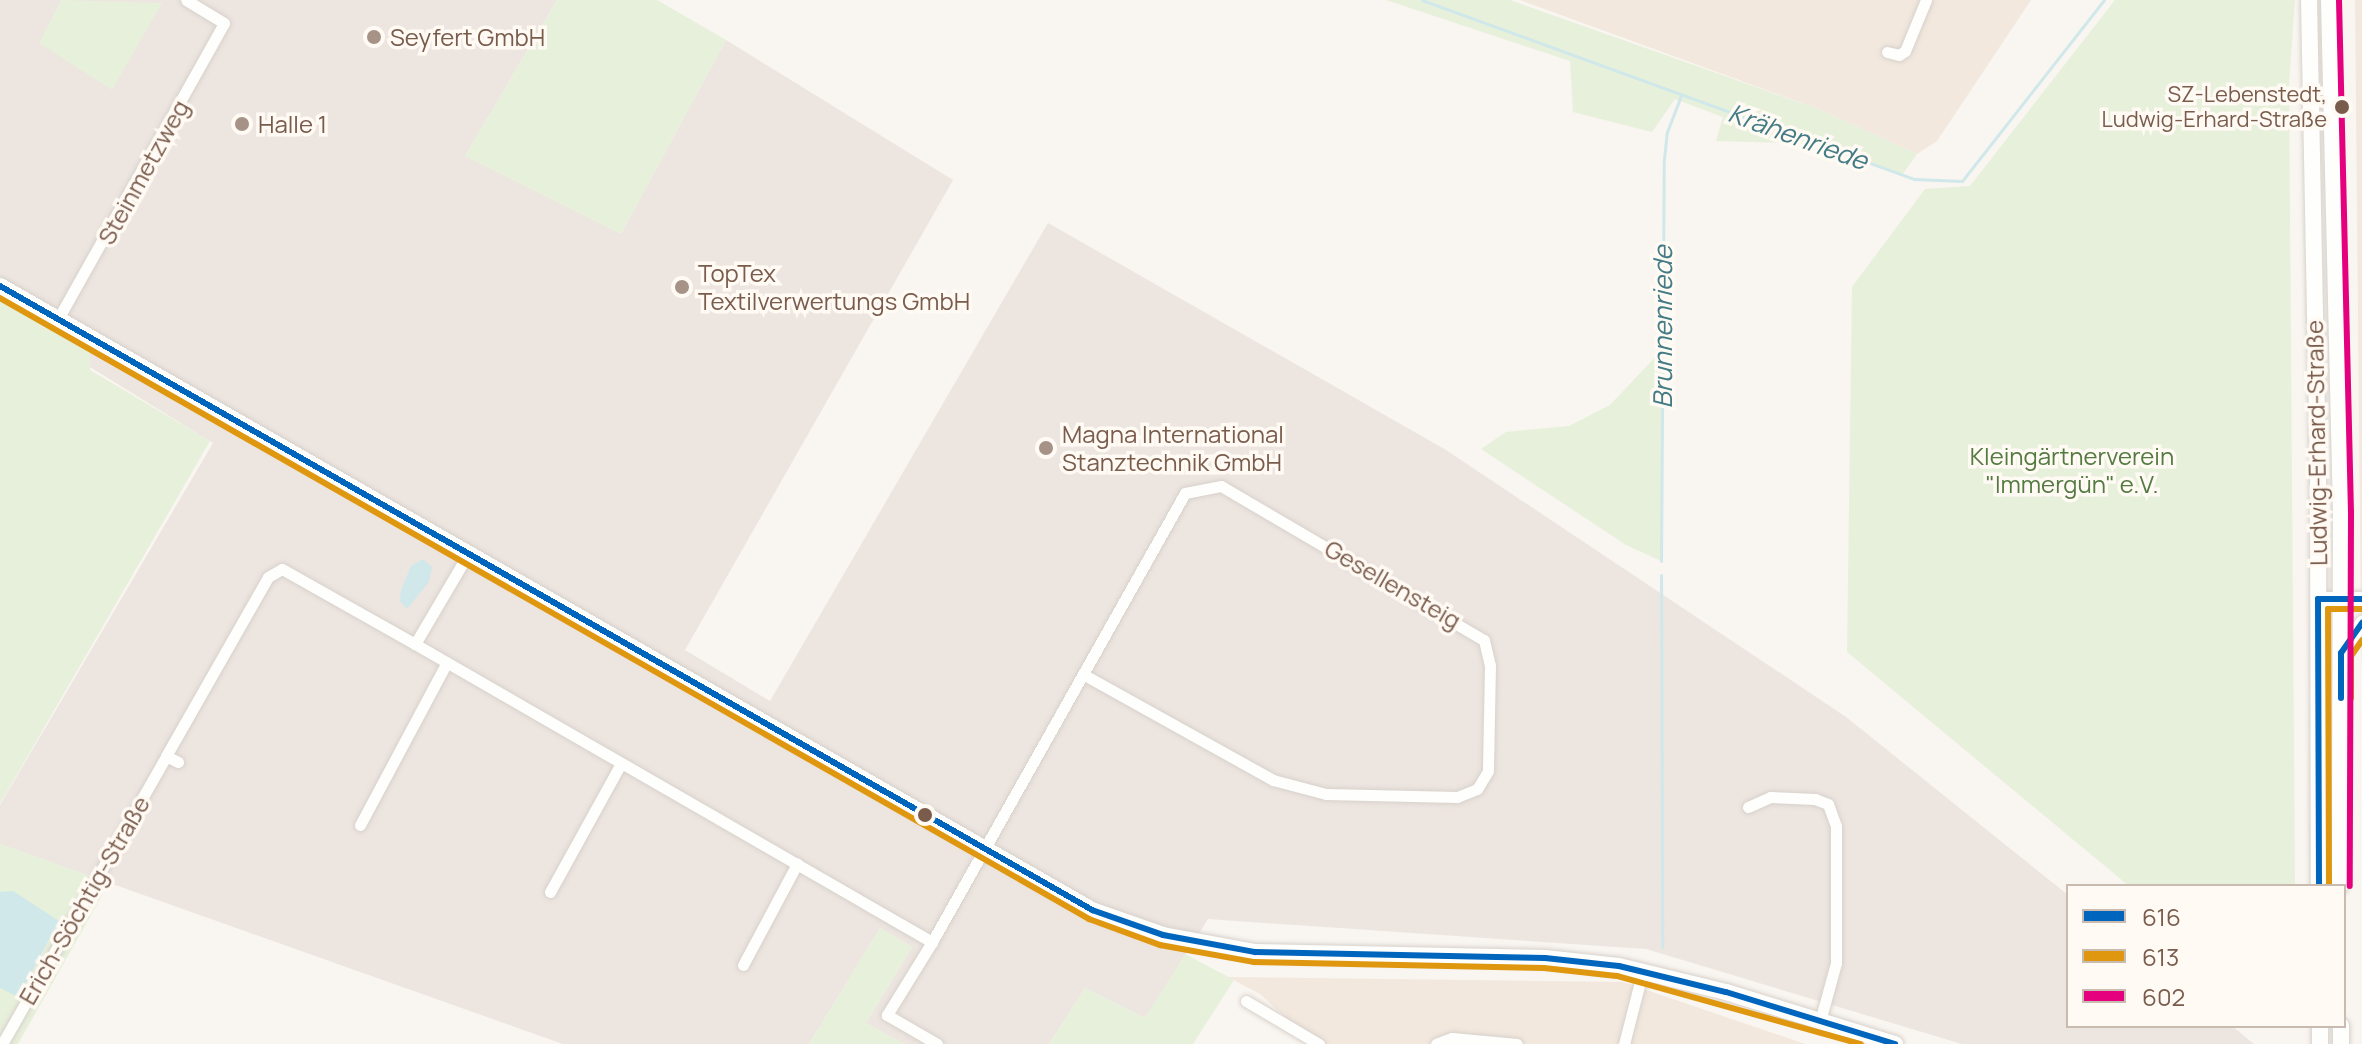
<!DOCTYPE html>
<meta charset="utf-8">
<style>
body{margin:0}
#map{position:relative;width:2362px;height:1044px;overflow:hidden;background:#f9f5f0;font-family:Manrope,sans-serif}
div>[style]{position:absolute}
[style*='--x']{left:calc(var(--x)*1px);top:calc(var(--y)*1px);width:calc(var(--w)*1px);rotate:calc(var(--a)*1deg)}
.residential>*{inset:0;background:#f2e8de}
.industrial>*{inset:0;background:#ede5e0}
.green>*{inset:0;background:#e7f0db}
.water>*{inset:0;background:#d0e8ea}
.stream>*{height:3px;margin:-1.5px;padding:0 1.5px;transform-origin:1.5px;border-radius:1.5px;background:#d0e8ea}
.roads{filter:drop-shadow(0 0 2px #d7d1cb) drop-shadow(0 0 2px #d7d1cb)}
.minor>*{height:11px;margin:-5.5px;padding:0 5.5px;transform-origin:5.5px;border-radius:5.5px;background:#fefefd}
.tertiary>*{height:14px;margin:-7px;padding:0 7px;transform-origin:7px;border-radius:7px;background:#fefefd}
.secondary>*{height:16px;margin:-8px;padding:0 8px;transform-origin:8px;border-radius:8px;background:#fefefd}
.bus-1>*{height:6px;margin:-3px;padding:0 3px;transform-origin:3px;border-radius:3px;background:#0065bd}
.bus-2>*{height:6px;margin:-3px;padding:0 3px;transform-origin:3px;border-radius:3px;background:#de970f}
.bus-3>*{height:6px;margin:-3px;padding:0 3px;transform-origin:3px;border-radius:3px;background:#e5007d}
.dots>*{width:22px;height:22px;translate:-50% -50%;box-sizing:border-box;border:4px solid #fffaf3;border-radius:50%}
span{translate:-50% -50%;white-space:nowrap;text-align:center;line-height:1.15;-webkit-text-stroke:7px #fffaf3;paint-order:stroke}
.bus-label{font-size:22px;color:#7a5c4d}
.right{translate:-100% -50%;text-align:right}
.poi-label{font-size:24px;color:#7a5c4d}
.left{translate:0 -50%;text-align:left}
.street-label{font-size:24px;color:#7a5c4d}
.park-label{font-size:24px;color:#537a41}
.water-label{font-size:26px;color:#437c86;font-style:italic}
.legend{position:absolute;left:2066px;top:884px;width:280px;height:144px;box-sizing:border-box;background:#fffaf3;border:2px solid #cabbb1;margin:0;padding:10px 14px;list-style:none;font-size:24px;color:#7a5c4d}
.legend li{display:flex;align-items:center;gap:16px;height:40px}
.legend b{width:40px;border:2px solid #cabbb1}
</style>
<div id="map">
<div class="residential">
<div style="clip-path:polygon(1520px 0,2031px 0,1937px 141px,1917px 154px,1821px 110px)"></div>
<div style="clip-path:polygon(2355px 0,2362px 0,2362px 670px,2361px 624px)"></div>
<div style="clip-path:polygon(1228px 977px,1623px 982px,1805px 1044px,1306px 1044px,1308px 1038px,1260px 994px)"></div>
</div>
<div class="industrial">
<div style="clip-path:polygon(0 0,557px 0,465px 156px,621px 234px,726px 40px,953px 180px,685px 650px,770px 701px,1048px 223px,1446px 450px,1846px 717px,2068px 895px,2068px 1026px,2232px 1026px,2254px 1044px,1962px 1044px,1646px 949px,1208px 919px,1145px 1018px,1085px 988px,1049px 1044px,904px 1044px,866px 1023px,912px 947px,880px 928px,809px 1044px,563px 1044px,0 844px,0 805px,213px 443px,90px 367px,90px 349px,0 297px)"></div>
</div>
<div class="green">
<div style="clip-path:polygon(61px 0,162px 3px,112px 90px,39px 43px)"></div>
<div style="clip-path:polygon(557px 0,657px 0,726px 40px,621px 234px,465px 156px)"></div>
<div style="clip-path:polygon(1386px 0,1510px 0,1821px 110px,1917px 154px,1902px 175px,1819px 144px,1716px 141px,1723px 117px,1675px 99px,1652px 132px,1573px 112px,1570px 61px)"></div>
<div style="clip-path:polygon(2115px 0,2295px 0,2289px 83px,2295px 886px,2129px 886px,1847px 652px,1852px 287px,1925px 189px,1970px 186px)"></div>
<div style="clip-path:polygon(0 297px,90px 349px,90px 370px,210px 441px,0 804px)"></div>
<div style="clip-path:polygon(1662px 350px,1661px 459px,1661px 561px,1626px 545px,1481px 449px,1506px 432px,1569px 426px,1610px 405px)"></div>
<div style="clip-path:polygon(0 844px,88px 875px,103px 894px,18px 1044px,0 1044px)"></div>
<div style="clip-path:polygon(880px 928px,912px 947px,866px 1023px,904px 1044px,809px 1044px)"></div>
<div style="clip-path:polygon(1185px 954px,1234px 980px,1193px 1044px,1049px 1044px,1085px 988px,1145px 1018px)"></div>
</div>
<div class="water">
<div style="clip-path:polygon(423px 559px,432px 567px,429px 582px,407px 609px,400px 601px,401px 590px,411px 566px)"></div>
<div style="clip-path:polygon(13px 891px,59px 921px,18px 997px,0 988px,0 892px)"></div>
</div>
<div class="stream">
<div style="--x:1422;--y:0;--w:524;--a:19.99"></div>
<div style="--x:1914;--y:179;--w:48;--a:2.4"></div>
<div style="--x:1962;--y:181;--w:230;--a:-51.9"></div>
<div style="--x:1661;--y:561;--w:402;--a:-89.6"></div>
<div style="--x:1664;--y:159;--w:27;--a:-84"></div>
<div style="--x:1667;--y:132;--w:39;--a:-69"></div>
<div style="--x:1661;--y:575;--w:372;--a:89.8"></div>
</div>
<div class="roads">
<div class="minor">
<div style="--x:1887;--y:52;--w:12;--a:14"></div>
<div style="--x:1899;--y:55;--w:7;--a:-34"></div>
<div style="--x:1905;--y:51;--w:55;--a:-67.6"></div>
<div style="--x:58;--y:319;--w:339;--a:-60.7"></div>
<div style="--x:224;--y:23;--w:44;--a:-148.8"></div>
<div style="--x:415;--y:644;--w:597;--a:29.96"></div>
<div style="--x:932;--y:942;--w:515;--a:-60.6"></div>
<div style="--x:1185;--y:493;--w:37;--a:-11"></div>
<div style="--x:1221;--y:486;--w:305;--a:30.4"></div>
<div style="--x:1484;--y:640;--w:26;--a:77"></div>
<div style="--x:1490;--y:665;--w:106;--a:91.1"></div>
<div style="--x:1488;--y:771;--w:21;--a:121"></div>
<div style="--x:1477;--y:789;--w:22;--a:158"></div>
<div style="--x:1457;--y:797;--w:131;--a:-178.7"></div>
<div style="--x:1326;--y:794;--w:55;--a:-165.2"></div>
<div style="--x:1273;--y:780;--w:216;--a:-150.9"></div>
<div style="--x:178;--y:762;--w:13;--a:-153"></div>
<div style="--x:166;--y:756;--w:206;--a:-60.3"></div>
<div style="--x:268;--y:577;--w:16;--a:-30"></div>
<div style="--x:282;--y:569;--w:153;--a:29.4"></div>
<div style="--x:415;--y:644;--w:104;--a:-59.5"></div>
<div style="--x:1748;--y:807;--w:24;--a:-24"></div>
<div style="--x:1770;--y:797;--w:45;--a:2.5"></div>
<div style="--x:1815;--y:799;--w:14;--a:21"></div>
<div style="--x:1828;--y:804;--w:23;--a:70"></div>
<div style="--x:1836;--y:826;--w:137;--a:90"></div>
<div style="--x:1836;--y:963;--w:60;--a:105.4"></div>
<div style="--x:360;--y:825;--w:183;--a:-61.9"></div>
<div style="--x:550;--y:892;--w:145;--a:-61.1"></div>
<div style="--x:932;--y:942;--w:86;--a:121.7"></div>
<div style="--x:887;--y:1015;--w:58;--a:30.1"></div>
<div style="--x:743;--y:965;--w:115;--a:-61.9"></div>
<div style="--x:1246;--y:1001;--w:85;--a:30.5"></div>
<div style="--x:2;--y:1044;--w:331;--a:-60.3"></div>
<div style="--x:1436;--y:1044;--w:17;--a:-21"></div>
<div style="--x:1452;--y:1038;--w:65;--a:5.3"></div>
<div style="--x:1624;--y:1044;--w:76;--a:-75.6"></div>
</div>
<div class="tertiary">
<div style="--x:2318;--y:599;--w:44;--a:0"></div>
<div style="--x:2341;--y:653;--w:37;--a:-55"></div>
</div>
<div class="secondary">
<div style="--x:2309;--y:0;--w:454;--a:88.9"></div>
<div style="--x:2318;--y:454;--w:432;--a:89.9"></div>
<div style="--x:2329;--y:0;--w:512;--a:88.66"></div>
<div style="--x:2341;--y:512;--w:374;--a:90.2"></div>
<div style="--x:0;--y:286;--w:1258;--a:29.74"></div>
<div style="--x:1092;--y:910;--w:75;--a:19.4"></div>
<div style="--x:1163;--y:935;--w:94;--a:10.5"></div>
<div style="--x:1255;--y:952;--w:290;--a:1.2"></div>
<div style="--x:1545;--y:958;--w:74;--a:6.2"></div>
<div style="--x:1619;--y:966;--w:110;--a:13.7"></div>
<div style="--x:1726;--y:992;--w:177;--a:17.1"></div>
<div style="--x:2320;--y:1026;--w:18;--a:90"></div>
<div style="--x:2341;--y:1026;--w:18;--a:90"></div>
</div>
</div>
<div class="bus-1">
<div style="--x:0;--y:286;--w:1258;--a:29.74"></div>
<div style="--x:1092;--y:910;--w:75;--a:19.4"></div>
<div style="--x:1163;--y:935;--w:94;--a:10.5"></div>
<div style="--x:1255;--y:952;--w:290;--a:1.2"></div>
<div style="--x:1545;--y:958;--w:74;--a:6.2"></div>
<div style="--x:1619;--y:966;--w:110;--a:13.7"></div>
<div style="--x:1726;--y:992;--w:177;--a:17.1"></div>
<div style="--x:2341;--y:698;--w:45;--a:-90"></div>
<div style="--x:2341;--y:653;--w:37;--a:-55"></div>
<div style="--x:2319;--y:886;--w:287;--a:-90.2"></div>
<div style="--x:2318;--y:599;--w:44;--a:0"></div>
</div>
<div class="bus-2">
<div style="--x:0;--y:298;--w:1254;--a:29.69"></div>
<div style="--x:1089;--y:919;--w:76;--a:20.1"></div>
<div style="--x:1160;--y:945;--w:96;--a:10.3"></div>
<div style="--x:1254;--y:962;--w:290;--a:1.2"></div>
<div style="--x:1544;--y:968;--w:73;--a:6.3"></div>
<div style="--x:1617;--y:976;--w:253;--a:15.6"></div>
<div style="--x:2351;--y:698;--w:42;--a:-90"></div>
<div style="--x:2351;--y:656;--w:19;--a:-55"></div>
<div style="--x:2329;--y:886;--w:277;--a:-90.2"></div>
<div style="--x:2328;--y:609;--w:34;--a:0"></div>
</div>
<div class="bus-3">
<div style="--x:2339;--y:0;--w:512;--a:88.66"></div>
<div style="--x:2351;--y:512;--w:374;--a:90.2"></div>
</div>
<div class="dots">
<div style="left:374px;top:37px;background:#a69286"></div>
<div style="left:2342px;top:107px;background:#7a5c4d"></div>
<div style="left:242px;top:124px;background:#a69286"></div>
<div style="left:682px;top:287px;background:#a69286"></div>
<div style="left:1046px;top:448px;background:#a69286"></div>
<div style="left:925px;top:815px;background:#7a5c4d"></div>
</div>
<div class="bus-label">
<span class="right" style="left:2327px;top:107px">SZ-Lebenstedt,<br>Ludwig-Erhard-Straße</span>
</div>
<div class="poi-label">
<span class="left" style="left:390px;top:37px">Seyfert GmbH</span>
<span class="left" style="left:258px;top:124px">Halle 1</span>
<span class="left" style="left:698px;top:287px">TopTex<br>Textilverwertungs GmbH</span>
<span class="left" style="left:1062px;top:448px">Magna International<br>Stanztechnik GmbH</span>
</div>
<div class="street-label">
<span style="left:143px;top:172px;rotate:-61deg">Steinmetzweg</span>
<span style="left:2316px;top:443px;rotate:-91deg">Ludwig-Erhard-Straße</span>
<span style="left:1393px;top:584px;rotate:30deg">Gesellensteig</span>
<span style="left:84px;top:900px;rotate:-60deg">Erich-Söchtig-Straße</span>
</div>
<div class="park-label">
<span style="left:2072px;top:470px">Kleingärtnerverein<br>"Immergün" e.V.</span>
</div>
<div class="water-label">
<span style="left:1798px;top:137px;rotate:20deg">Krähenriede</span>
<span style="left:1663px;top:327px;rotate:-90deg">Brunnenriede</span>
</div>
<ul class="legend">
<li><b style="height:10px;background:#0065bd"></b>616</li>
<li><b style="height:10px;background:#de970f"></b>613</li>
<li><b style="height:10px;background:#e5007d"></b>602</li>
</ul>
</div>
